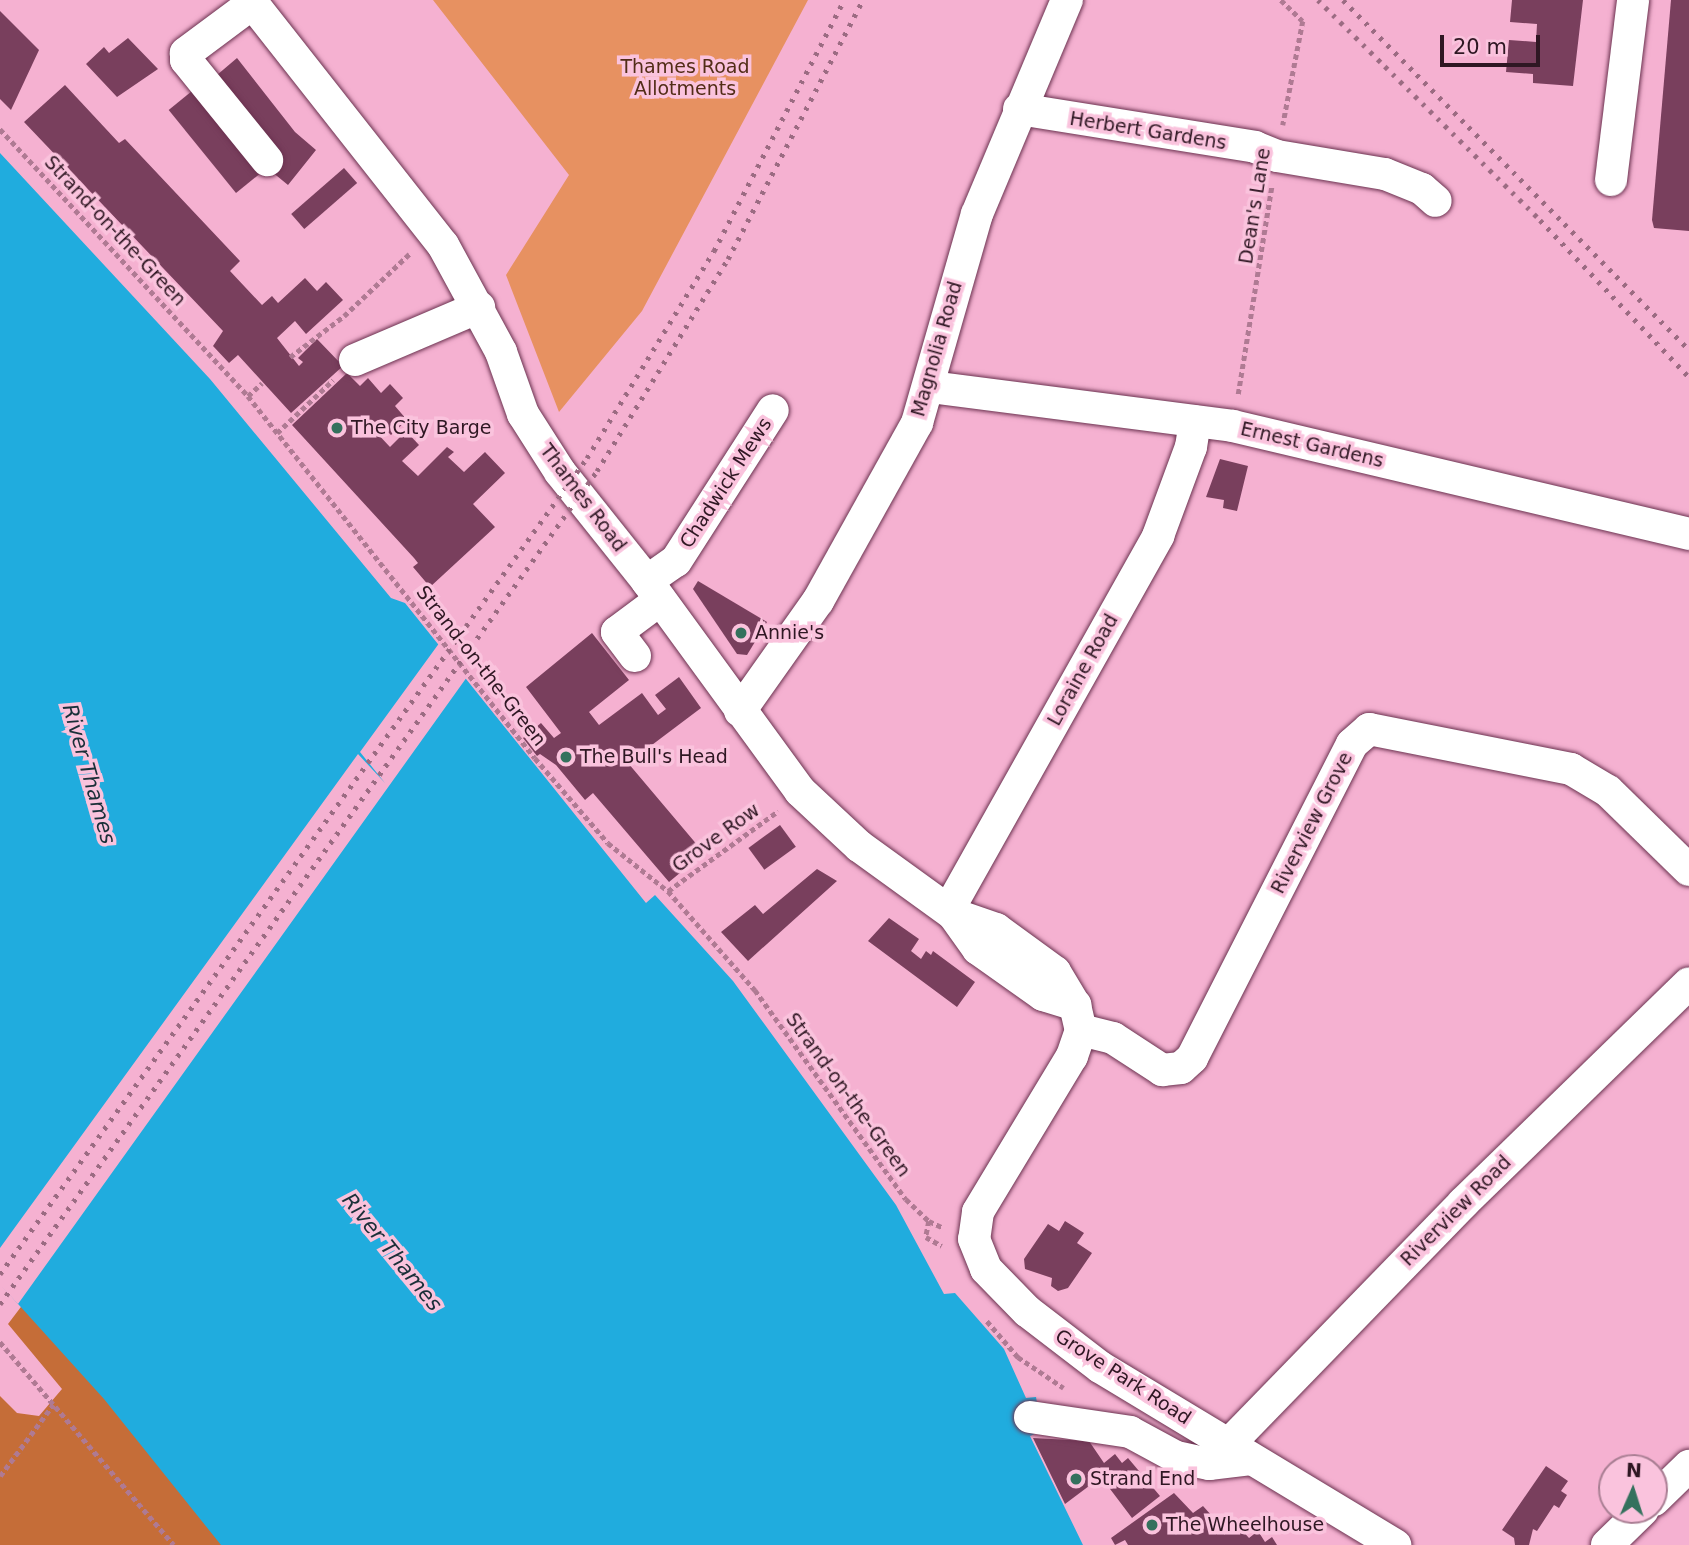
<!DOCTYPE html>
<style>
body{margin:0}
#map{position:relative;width:1689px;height:1545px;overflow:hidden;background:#f5b1d1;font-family:"DejaVu Sans",sans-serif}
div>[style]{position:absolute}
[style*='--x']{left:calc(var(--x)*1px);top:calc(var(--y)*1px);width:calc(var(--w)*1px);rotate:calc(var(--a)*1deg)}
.green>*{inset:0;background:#e79161}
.forest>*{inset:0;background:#c56d38}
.water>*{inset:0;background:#20acde}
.pier>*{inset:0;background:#f5b1d1}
.building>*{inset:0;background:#793f5d;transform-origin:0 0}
.path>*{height:4.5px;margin-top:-2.25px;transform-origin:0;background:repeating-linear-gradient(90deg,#af7a93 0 5px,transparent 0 8.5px)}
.roads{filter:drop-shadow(0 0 2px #6b3250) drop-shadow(0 0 2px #6b3250)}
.minor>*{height:32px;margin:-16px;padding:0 16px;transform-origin:16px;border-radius:16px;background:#fff}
.rail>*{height:5px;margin-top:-2.5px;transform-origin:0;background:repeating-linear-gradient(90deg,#9b6b82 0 3.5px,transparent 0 10.5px)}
.dots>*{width:19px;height:19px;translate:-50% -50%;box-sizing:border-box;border:4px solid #fac3dd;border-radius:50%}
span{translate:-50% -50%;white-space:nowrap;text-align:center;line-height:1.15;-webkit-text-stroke:7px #fac3dd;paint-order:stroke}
.park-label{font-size:19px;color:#522d17}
.street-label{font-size:19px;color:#2f1723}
.poi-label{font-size:19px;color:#2f1723}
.left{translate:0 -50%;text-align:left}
.water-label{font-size:21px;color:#1a2f38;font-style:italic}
.north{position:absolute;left:1598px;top:1454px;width:70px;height:70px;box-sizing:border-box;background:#fac3dd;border:2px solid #a97e93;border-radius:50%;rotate:3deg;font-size:19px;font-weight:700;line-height:28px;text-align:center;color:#2f1723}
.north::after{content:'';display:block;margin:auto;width:24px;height:32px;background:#34715d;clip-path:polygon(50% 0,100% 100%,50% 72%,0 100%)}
.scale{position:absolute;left:1440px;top:35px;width:100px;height:32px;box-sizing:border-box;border:4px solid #2f1723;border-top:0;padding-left:9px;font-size:21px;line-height:24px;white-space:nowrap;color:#2f1723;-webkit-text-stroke:5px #fac3dd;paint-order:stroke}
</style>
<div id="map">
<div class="green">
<div style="clip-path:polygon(433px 0,808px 0,642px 311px,559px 412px,506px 275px,569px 175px)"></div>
</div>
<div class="forest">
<div style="clip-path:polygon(33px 1291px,253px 1545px,0 1545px,0 1396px,17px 1413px,39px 1416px,62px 1389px,8px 1324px)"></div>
</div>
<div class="water">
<div style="clip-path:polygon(0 153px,210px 379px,391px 598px,405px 603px,646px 903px,655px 895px,733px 981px,896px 1205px,944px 1294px,955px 1293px,1004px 1349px,1026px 1398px,1036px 1397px,1042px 1431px,1030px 1436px,1083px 1545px,221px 1545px,104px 1399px,0 1284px)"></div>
</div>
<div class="pier">
<div style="clip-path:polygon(440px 642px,467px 677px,18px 1304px,0 1285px,0 1248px,358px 754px,385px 783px,360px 752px)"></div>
</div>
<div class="building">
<div style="clip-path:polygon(1512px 0,1583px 0,1573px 86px,1533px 83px,1533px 74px,1506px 72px,1509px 40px,1536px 42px,1537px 24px,1510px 22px)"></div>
<div style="clip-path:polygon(1671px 0,1689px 0,1689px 231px,1654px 228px,1652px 220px)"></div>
<div style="clip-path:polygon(0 11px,39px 50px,11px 110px,0 99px)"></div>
<div style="clip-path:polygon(128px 38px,158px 69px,117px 97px,86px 64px,104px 47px,109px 53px)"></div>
<div style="clip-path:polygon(237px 58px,295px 132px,316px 150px,288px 185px,266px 167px,217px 75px)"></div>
<div style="clip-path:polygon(65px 85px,119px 143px,125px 139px,240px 261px,230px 271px,262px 305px,272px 296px,278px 303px,305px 278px,317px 291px,326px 282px,343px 300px,306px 334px,295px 321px,277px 338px,299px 366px,303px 362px,298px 358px,317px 339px,343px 366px,291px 413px,238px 355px,229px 363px,213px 346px,223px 331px,24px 122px)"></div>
<div style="left:192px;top:91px;width:107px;height:30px;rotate:51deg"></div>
<div style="left:344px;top:168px;width:20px;height:70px;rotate:49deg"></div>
<div style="clip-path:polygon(347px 373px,360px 386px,368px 378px,381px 393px,390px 384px,403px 398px,395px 406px,407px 420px,391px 435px,381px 425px,375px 431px,390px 447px,406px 431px,419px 445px,402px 461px,418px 476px,447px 447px,454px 452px,448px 457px,464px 472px,485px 452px,505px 473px,473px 504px,495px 527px,430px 587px,413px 567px,418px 563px,414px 558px,292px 425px)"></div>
<div style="clip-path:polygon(1220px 459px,1248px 466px,1237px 511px,1223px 508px,1224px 500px,1206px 497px)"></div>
<div style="clip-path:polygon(698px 581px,767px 622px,747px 655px,737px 654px,693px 589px)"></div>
<div style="clip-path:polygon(592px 633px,629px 680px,589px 712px,599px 725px,642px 693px,658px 715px,666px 709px,655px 695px,679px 677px,701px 708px,628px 763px,704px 853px,669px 882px,593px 793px,585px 800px,556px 765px,540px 754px,537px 756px,523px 738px,541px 723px,554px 738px,561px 733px,526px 687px)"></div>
<div style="left:780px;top:825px;width:27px;height:39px;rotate:54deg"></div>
<div style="clip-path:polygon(817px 869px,837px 881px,748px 961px,721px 932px,755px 905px,763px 914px)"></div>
<div style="clip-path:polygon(889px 918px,919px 939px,911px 951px,921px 959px,926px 951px,931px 955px,933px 951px,975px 982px,957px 1007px,868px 941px)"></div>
<div style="clip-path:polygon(1065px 1221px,1084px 1233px,1077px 1243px,1092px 1253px,1068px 1288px,1058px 1291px,1051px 1286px,1052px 1278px,1025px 1269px,1024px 1259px,1048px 1224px,1059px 1231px)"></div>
<div style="clip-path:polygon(1033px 1438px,1089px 1441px,1104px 1463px,1115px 1454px,1122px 1463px,1128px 1458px,1160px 1496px,1132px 1518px,1101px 1477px,1065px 1504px)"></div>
<div style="clip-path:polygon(1546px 1466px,1568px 1481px,1561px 1491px,1567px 1495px,1559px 1508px,1554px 1505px,1537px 1531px,1533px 1529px,1529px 1545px,1515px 1545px,1514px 1538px,1502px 1530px)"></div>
<div style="clip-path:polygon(1174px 1493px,1193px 1513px,1203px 1506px,1221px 1526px,1231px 1518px,1249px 1538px,1258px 1531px,1265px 1542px,1272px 1537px,1277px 1545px,1128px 1545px,1125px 1540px,1115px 1545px,1111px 1538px)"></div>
</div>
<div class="path">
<div style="--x:1281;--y:0;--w:30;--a:44"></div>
<div style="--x:1303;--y:21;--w:106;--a:100.9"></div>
<div style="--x:0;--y:129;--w:364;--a:47.1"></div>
<div style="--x:248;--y:396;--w:462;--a:51.6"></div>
<div style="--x:535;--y:758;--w:112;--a:49.3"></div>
<div style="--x:608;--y:843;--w:77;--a:38.7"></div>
<div style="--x:668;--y:891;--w:132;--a:48.7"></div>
<div style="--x:755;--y:990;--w:258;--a:54.2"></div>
<div style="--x:906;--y:1199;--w:32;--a:44"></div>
<div style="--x:929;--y:1221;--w:14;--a:25"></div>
<div style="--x:290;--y:357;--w:68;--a:-37.2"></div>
<div style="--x:344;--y:316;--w:90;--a:-43.6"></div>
<div style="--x:1238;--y:394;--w:212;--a:-80.8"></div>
<div style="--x:248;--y:396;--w:19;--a:-43"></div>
<div style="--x:277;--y:433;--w:77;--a:-43.4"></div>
<div style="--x:668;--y:891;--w:136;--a:-36"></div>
<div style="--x:929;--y:1221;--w:16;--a:101"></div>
<div style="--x:926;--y:1237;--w:18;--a:29"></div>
<div style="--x:987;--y:1321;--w:48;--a:49.3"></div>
<div style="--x:1018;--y:1357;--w:55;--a:34"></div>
<div style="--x:0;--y:1342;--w:267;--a:49.4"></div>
<div style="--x:0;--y:1476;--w:89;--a:-53.3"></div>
</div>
<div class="roads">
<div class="minor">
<div style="--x:250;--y:0;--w:312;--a:51.8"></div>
<div style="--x:443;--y:245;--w:122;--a:61.5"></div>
<div style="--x:501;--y:352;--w:66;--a:70.5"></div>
<div style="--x:523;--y:414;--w:69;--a:57.5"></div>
<div style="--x:560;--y:472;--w:139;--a:51.4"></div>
<div style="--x:647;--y:581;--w:260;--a:53.9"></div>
<div style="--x:800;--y:791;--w:81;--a:43"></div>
<div style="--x:859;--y:846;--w:116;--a:35.9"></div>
<div style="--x:953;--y:914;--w:46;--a:19.2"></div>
<div style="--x:996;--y:929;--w:73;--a:36.1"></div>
<div style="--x:1055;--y:972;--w:39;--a:59"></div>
<div style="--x:253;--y:3;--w:84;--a:143.3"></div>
<div style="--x:186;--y:53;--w:7;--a:90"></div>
<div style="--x:186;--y:60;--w:129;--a:51"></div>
<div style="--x:1019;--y:109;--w:239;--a:9.1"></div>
<div style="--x:1255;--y:147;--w:24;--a:22"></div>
<div style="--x:1277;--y:156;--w:109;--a:9.5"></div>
<div style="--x:1385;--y:174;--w:40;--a:22"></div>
<div style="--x:1422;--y:189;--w:18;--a:41"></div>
<div style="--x:1611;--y:180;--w:181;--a:-83"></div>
<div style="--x:355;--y:360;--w:135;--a:-23.1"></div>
<div style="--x:930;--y:387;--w:305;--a:7.3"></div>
<div style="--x:1233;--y:426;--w:469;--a:13.3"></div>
<div style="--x:647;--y:581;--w:35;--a:-35"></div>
<div style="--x:676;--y:561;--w:179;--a:-57.3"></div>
<div style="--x:635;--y:656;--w:30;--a:-127"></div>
<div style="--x:617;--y:632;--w:54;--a:-36.7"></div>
<div style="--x:740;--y:711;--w:135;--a:-54.7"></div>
<div style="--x:818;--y:601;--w:204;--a:-60.9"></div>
<div style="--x:917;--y:423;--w:217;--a:-74"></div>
<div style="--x:977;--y:214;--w:232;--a:-67.2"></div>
<div style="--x:949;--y:909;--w:428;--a:-60.7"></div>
<div style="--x:1158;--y:536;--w:95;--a:-69.7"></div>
<div style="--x:1191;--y:447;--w:26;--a:-81"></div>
<div style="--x:953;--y:914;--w:43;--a:54.5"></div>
<div style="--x:978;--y:949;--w:80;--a:35.3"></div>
<div style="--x:1043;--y:995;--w:34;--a:17"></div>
<div style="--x:1075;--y:1005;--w:26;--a:77"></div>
<div style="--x:1081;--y:1030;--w:28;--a:109"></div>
<div style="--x:1072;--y:1056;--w:182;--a:121.1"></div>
<div style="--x:978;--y:1212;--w:27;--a:98"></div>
<div style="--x:974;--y:1239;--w:32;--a:68"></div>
<div style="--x:986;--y:1269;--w:59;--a:45.7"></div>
<div style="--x:1027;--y:1311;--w:92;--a:37.5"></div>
<div style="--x:1100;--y:1367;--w:345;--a:31.1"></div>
<div style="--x:1081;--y:1030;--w:33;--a:14"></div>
<div style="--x:1113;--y:1038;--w:59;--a:33.1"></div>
<div style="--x:1162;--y:1070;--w:19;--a:-6"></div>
<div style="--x:1181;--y:1068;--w:15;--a:-42"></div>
<div style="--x:1192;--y:1058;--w:352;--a:-63"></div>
<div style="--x:1352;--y:744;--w:23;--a:-41"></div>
<div style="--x:1369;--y:729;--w:206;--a:11.2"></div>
<div style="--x:1571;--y:769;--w:43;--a:30.7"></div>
<div style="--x:1608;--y:791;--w:113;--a:44.3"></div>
<div style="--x:1030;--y:1417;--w:101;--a:8.5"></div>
<div style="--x:1130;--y:1432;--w:52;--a:28.5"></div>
<div style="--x:1176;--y:1457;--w:34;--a:12"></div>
<div style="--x:1209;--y:1464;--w:42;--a:-6.8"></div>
<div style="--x:1228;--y:1445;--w:337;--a:-45.8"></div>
<div style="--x:1463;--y:1203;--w:315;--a:-44.2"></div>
<div style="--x:1654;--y:1500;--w:49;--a:-44.2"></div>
<div style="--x:1607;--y:1545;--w:50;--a:-44.2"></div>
</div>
</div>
<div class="rail">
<div style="--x:1318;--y:0;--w:313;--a:44.7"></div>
<div style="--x:1540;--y:220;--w:216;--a:46.5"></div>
<div style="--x:1343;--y:0;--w:492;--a:45.3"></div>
<div style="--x:0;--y:1274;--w:1005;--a:-54.27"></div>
<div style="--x:587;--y:458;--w:243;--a:-58.5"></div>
<div style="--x:714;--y:251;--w:283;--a:-62.6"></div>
<div style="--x:0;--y:1304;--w:1025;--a:-54.37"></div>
<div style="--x:597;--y:471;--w:249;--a:-58.3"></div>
<div style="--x:728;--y:259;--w:292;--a:-62.5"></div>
</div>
<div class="dots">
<div style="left:337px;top:428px;background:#34715d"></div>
<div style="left:741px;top:633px;background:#34715d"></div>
<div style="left:566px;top:757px;background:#34715d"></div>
<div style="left:1076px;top:1479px;background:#34715d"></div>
<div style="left:1152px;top:1525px;background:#34715d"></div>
</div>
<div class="park-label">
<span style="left:685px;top:78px">Thames Road<br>Allotments</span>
</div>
<div class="street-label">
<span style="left:1148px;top:131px;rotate:9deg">Herbert Gardens</span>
<span style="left:1255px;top:206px;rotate:-81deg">Dean's Lane</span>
<span style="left:115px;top:231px;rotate:47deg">Strand-on-the-Green</span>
<span style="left:937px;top:349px;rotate:-74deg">Magnolia Road</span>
<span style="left:1312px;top:445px;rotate:13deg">Ernest Gardens</span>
<span style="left:726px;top:483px;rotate:-57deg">Chadwick Mews</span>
<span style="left:583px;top:498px;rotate:53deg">Thames Road</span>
<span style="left:481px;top:666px;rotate:52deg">Strand-on-the-Green</span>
<span style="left:1083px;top:670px;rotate:-61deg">Loraine Road</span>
<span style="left:1312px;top:823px;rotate:-63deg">Riverview Grove</span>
<span style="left:716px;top:838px;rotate:-36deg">Grove Row</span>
<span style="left:848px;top:1095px;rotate:54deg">Strand-on-the-Green</span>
<span style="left:1456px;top:1211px;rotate:-45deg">Riverview Road</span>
<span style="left:1123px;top:1377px;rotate:33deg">Grove Park Road</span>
</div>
<div class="poi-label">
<span class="left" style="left:351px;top:428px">The City Barge</span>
<span class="left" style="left:755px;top:633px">Annie's</span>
<span class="left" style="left:580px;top:757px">The Bull's Head</span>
<span class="left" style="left:1090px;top:1479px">Strand End</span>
<span class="left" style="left:1166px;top:1525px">The Wheelhouse</span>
</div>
<div class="water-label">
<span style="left:89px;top:774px;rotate:74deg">River Thames</span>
<span style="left:392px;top:1252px;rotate:51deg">River Thames</span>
</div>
<div class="north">N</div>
<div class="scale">20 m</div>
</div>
